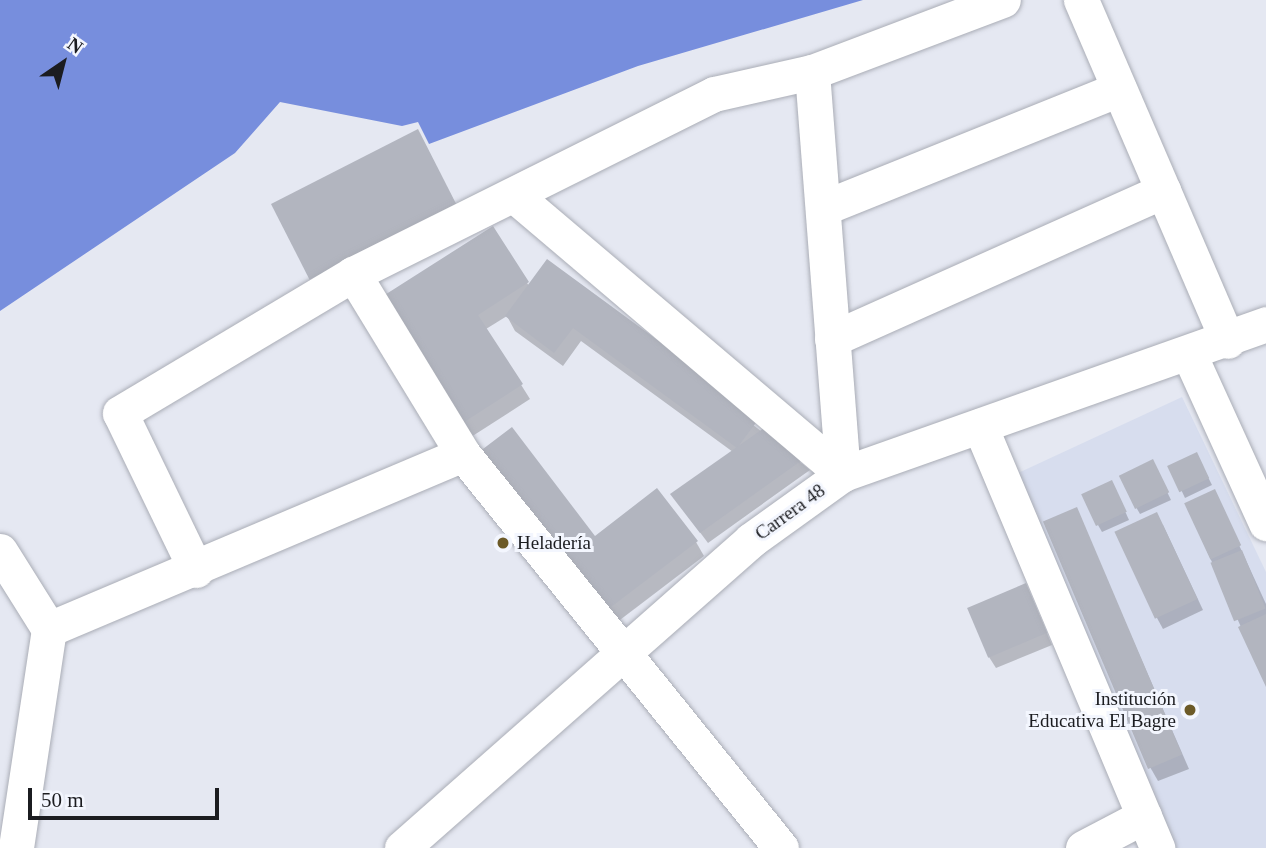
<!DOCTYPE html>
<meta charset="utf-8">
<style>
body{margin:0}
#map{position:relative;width:1266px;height:848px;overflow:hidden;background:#e5e8f2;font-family:Georgia,serif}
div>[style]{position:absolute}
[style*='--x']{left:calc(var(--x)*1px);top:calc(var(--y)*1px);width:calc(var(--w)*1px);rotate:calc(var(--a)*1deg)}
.built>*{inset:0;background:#d7ddee}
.water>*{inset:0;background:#778edd}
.shadow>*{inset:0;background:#0003}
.building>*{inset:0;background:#b2b5bf;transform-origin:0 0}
.roads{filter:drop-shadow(0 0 2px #aaadb6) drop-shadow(0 0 2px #aaadb6)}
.minor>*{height:35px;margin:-17.5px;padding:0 17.5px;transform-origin:17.5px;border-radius:17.5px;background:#fff}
.dots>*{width:19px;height:19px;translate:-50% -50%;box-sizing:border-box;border:4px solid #f3f6fe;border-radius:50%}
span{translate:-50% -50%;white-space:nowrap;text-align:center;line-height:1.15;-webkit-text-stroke:6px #f3f6fe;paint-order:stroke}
.street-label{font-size:19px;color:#1b1c20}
.poi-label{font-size:19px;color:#1b1c20}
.left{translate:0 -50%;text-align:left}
.right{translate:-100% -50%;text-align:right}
.north{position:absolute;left:28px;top:28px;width:70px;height:70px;-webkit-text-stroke:5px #f3f6fe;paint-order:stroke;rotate:35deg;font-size:19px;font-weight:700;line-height:28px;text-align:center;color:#1b1c20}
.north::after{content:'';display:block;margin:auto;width:24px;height:32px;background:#1b1c20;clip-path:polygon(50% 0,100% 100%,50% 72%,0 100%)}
.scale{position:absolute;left:28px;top:788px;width:191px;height:32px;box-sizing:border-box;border:4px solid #1b1c20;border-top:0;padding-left:9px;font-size:21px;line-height:24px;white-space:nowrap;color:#1b1c20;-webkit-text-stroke:5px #f3f6fe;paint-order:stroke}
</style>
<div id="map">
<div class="built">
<div style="clip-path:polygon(1182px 397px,1266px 572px,1266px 848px,1172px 848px,1016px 474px)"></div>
</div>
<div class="water">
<div style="clip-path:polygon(0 0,863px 0,638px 66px,429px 144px,418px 122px,402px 126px,280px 102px,235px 153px,0 311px)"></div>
</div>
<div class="shadow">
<div style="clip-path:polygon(492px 229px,529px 286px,547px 261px,810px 470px,708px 543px,672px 495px,733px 452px,581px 341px,563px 366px,515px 331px,507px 316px,486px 329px,530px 399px,471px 437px,391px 313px)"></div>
<div style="clip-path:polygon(1200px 461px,1212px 485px,1185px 498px,1170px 466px)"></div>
<div style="clip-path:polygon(1156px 469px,1171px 500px,1140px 514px,1136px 507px)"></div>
<div style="clip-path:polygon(1115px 489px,1129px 520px,1102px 532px,1098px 525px)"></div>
<div style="clip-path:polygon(1218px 499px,1266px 604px,1266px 683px,1186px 504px)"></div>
<div style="clip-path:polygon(1076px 509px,1189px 769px,1158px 781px,1150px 767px)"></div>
<div style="clip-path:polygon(1163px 525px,1203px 610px,1163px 629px,1157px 618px)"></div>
<div style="clip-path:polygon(595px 538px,696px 542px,704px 556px,612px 626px)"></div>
<div style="clip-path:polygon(1031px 596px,1052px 645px,996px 668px,989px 657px)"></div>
</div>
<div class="building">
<div style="left:418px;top:129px;width:85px;height:165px;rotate:63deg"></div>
<div style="clip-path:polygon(493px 226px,529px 282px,478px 315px,523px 384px,461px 424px,380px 298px)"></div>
<div style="clip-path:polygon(547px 259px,761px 416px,737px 448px,573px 328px,554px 353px,505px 316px)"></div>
<div style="clip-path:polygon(512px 427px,595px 536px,657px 488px,698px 541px,603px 613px,479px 452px)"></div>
<div style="clip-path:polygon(764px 428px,805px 458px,700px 533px,670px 494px)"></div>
<div style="left:1197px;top:452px;width:29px;height:33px;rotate:65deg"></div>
<div style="left:1153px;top:459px;width:37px;height:38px;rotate:64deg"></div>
<div style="left:1112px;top:480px;width:35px;height:34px;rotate:65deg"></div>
<div style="left:1215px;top:489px;width:62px;height:34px;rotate:65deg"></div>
<div style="left:1077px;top:507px;width:269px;height:37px;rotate:67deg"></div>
<div style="left:1157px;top:512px;width:96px;height:47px;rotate:65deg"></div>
<div style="left:1242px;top:550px;width:63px;height:34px;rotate:68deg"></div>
<div style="left:1026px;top:583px;width:54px;height:64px;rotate:67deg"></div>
<div style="clip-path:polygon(1266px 614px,1266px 687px,1238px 627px)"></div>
</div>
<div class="roads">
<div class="minor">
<div style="--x:1081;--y:0;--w:371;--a:66.7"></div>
<div style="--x:812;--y:72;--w:403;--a:85.6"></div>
<div style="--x:515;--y:196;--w:430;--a:40.3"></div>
<div style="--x:823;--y:208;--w:319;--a:-21.9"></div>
<div style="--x:832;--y:339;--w:363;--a:-24.1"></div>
<div style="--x:1189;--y:354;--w:186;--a:65.5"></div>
<div style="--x:980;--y:426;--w:458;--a:67.2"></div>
<div style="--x:0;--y:551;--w:92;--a:57.9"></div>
<div style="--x:49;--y:629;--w:221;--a:98.6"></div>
<div style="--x:196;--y:570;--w:174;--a:-115.8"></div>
<div style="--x:120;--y:413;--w:271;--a:-30.8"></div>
<div style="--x:49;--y:629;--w:449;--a:-22.9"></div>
<div style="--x:402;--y:848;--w:465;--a:-41.4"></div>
<div style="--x:751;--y:540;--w:113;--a:-35.7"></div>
<div style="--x:843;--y:474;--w:449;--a:-19.5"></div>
<div style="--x:781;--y:848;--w:506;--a:-128.91"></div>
<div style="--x:463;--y:454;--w:211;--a:-121.4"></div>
<div style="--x:353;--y:274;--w:403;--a:-26.5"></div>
<div style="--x:714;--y:94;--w:100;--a:-12.7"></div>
<div style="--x:812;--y:72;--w:204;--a:-20.7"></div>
<div style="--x:1083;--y:848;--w:69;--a:-27.7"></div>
</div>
</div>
<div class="dots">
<div style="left:503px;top:543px;background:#6c5a28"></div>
<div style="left:1190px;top:710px;background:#6c5a28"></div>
</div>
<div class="street-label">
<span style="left:790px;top:512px;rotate:-36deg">Carrera 48</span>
</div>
<div class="poi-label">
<span class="left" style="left:517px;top:543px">Heladería</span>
<span class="right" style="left:1176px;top:710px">Institución<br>Educativa El Bagre</span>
</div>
<div class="north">N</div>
<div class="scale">50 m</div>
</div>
